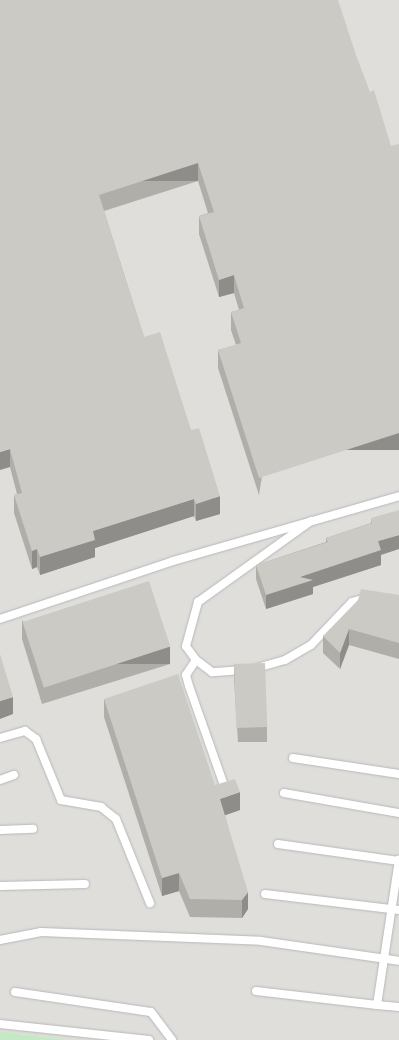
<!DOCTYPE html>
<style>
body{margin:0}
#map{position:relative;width:399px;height:1040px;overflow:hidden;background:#f1efe8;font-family:"Fira Sans",sans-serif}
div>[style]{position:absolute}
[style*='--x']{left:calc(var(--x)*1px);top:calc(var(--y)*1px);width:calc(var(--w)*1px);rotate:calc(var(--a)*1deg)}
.industrial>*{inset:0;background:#e0deda}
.green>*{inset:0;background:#c5e8c5}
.roads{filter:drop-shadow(0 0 1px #b5b8bc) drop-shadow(0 0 1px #b5b8bc)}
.lane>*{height:8px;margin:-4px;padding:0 4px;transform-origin:4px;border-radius:4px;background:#fff}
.wall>*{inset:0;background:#afaea9}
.shaded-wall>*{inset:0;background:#8f8d8a;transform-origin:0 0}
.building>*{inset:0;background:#cccac5;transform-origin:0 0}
span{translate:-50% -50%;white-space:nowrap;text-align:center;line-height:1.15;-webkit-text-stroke:5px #fff;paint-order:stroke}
</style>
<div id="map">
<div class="industrial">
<div style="clip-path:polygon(0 0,399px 0,399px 1040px,71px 1040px,0 1032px)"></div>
</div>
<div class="green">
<div style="clip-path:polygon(0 1032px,2px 1032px,71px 1040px,0 1040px)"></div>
</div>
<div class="roads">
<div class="lane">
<div style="--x:0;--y:619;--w:182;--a:-18.5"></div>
<div style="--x:173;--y:561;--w:235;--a:-16"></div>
<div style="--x:196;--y:660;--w:18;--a:124"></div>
<div style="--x:186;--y:675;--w:11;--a:75"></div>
<div style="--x:189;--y:686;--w:111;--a:70.6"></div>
<div style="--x:257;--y:668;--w:29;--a:-16"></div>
<div style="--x:285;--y:660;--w:30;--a:-30"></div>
<div style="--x:311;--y:645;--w:59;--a:-46.4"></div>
<div style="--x:352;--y:602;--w:15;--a:-16"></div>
<div style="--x:243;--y:670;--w:31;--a:176"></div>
<div style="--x:212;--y:672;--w:20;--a:-143"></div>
<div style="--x:196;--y:660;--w:17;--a:-126"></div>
<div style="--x:186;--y:646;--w:46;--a:-74.7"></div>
<div style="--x:198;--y:602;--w:139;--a:-35.6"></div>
<div style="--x:0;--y:738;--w:26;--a:-16"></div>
<div style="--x:25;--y:731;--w:14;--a:36"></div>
<div style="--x:36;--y:739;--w:66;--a:67.7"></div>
<div style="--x:61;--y:800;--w:41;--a:9.9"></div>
<div style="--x:101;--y:807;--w:19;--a:39"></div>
<div style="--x:116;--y:819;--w:91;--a:68"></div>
<div style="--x:293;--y:758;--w:107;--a:8.6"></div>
<div style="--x:0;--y:780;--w:15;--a:-20"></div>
<div style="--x:284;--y:793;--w:117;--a:9.9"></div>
<div style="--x:0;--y:830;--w:33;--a:-2"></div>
<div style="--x:278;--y:844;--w:122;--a:8"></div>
<div style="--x:0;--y:886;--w:85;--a:-1.3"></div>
<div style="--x:265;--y:894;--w:135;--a:6.8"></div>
<div style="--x:0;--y:940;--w:42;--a:-11"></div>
<div style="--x:41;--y:932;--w:220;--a:2.3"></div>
<div style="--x:261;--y:941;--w:139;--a:8.2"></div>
<div style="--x:256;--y:991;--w:122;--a:6.6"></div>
<div style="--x:377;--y:1005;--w:147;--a:-81.4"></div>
<div style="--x:15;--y:992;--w:137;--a:8.4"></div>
<div style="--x:151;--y:1012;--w:35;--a:53"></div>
<div style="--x:377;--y:1005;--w:22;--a:5"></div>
<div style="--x:0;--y:1024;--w:150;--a:6.1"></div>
</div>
</div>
<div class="wall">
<div style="clip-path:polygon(0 0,338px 0,259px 495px,218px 368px,218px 350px,236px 345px,231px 330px,231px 312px,239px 310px,234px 293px,219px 297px,199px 234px,199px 216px,208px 213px,198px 181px,104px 211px,144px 337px,191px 430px,220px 514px,196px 521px,194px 516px,95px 548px,95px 557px,40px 575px,37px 567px,32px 569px,14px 513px,14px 495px,17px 494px,10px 467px)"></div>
<div style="clip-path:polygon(371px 518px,381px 555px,381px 565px,313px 587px,313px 594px,266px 609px,256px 579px,256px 565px,326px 542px,326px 538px,371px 523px)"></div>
<div style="clip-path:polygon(399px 595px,399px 659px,349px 645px,340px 669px,323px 653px,323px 636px)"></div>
<div style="clip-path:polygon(22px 621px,170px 664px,42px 704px,22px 639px)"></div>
<div style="clip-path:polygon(234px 664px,267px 727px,267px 742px,238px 742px,234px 679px)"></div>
<div style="clip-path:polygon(104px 699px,240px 810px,225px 815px,248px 909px,242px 918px,190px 917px,179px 891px,162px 896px,104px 717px)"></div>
</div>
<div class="shaded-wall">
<div style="left:198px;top:163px;width:18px;height:104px;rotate:90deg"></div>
<div style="clip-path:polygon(234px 275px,234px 293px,219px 297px,219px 280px)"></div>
<div style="left:399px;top:433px;width:17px;height:147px;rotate:90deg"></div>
<div style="clip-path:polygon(10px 449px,10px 467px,0 470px,0 452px)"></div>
<div style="clip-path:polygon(220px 496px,220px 514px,196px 521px,196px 504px)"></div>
<div style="clip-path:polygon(194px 499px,194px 516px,95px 548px,95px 557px,40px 575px,40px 557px,93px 531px)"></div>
<div style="clip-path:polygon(399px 535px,399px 549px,381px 555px,381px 565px,313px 587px,313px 594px,266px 609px,266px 595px,300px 577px,378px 541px)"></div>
<div style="clip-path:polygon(37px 549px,37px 567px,32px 569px,32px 551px)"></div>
<div style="clip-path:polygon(349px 629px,349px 645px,340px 669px,340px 653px)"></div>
<div style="left:170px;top:647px;width:17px;height:134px;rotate:90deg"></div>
<div style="clip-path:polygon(13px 697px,13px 714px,0 719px,0 701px)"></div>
<div style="clip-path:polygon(240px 792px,240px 810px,220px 817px,220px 799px)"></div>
<div style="clip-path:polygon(179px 873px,179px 891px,162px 896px,162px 878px)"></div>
<div style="clip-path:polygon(248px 892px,248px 909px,242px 918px,242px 900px)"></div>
</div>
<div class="building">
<div style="clip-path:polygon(0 0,338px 0,356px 55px,370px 92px,374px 90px,391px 146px,399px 144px,399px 433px,259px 478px,218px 350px,241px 343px,231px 312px,244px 308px,234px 275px,219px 280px,199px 216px,214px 212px,198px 163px,99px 195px,144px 337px,160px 332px,191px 430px,199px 428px,220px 496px,196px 504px,194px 499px,93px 531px,95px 540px,40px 557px,37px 549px,32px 551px,14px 495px,22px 493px,10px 449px,0 452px)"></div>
<div style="clip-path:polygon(399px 510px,399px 535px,378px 541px,381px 550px,300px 577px,313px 580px,266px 595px,256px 565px,328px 542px,326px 538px,372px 523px,371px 518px)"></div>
<div style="left:149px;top:581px;width:69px;height:133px;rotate:72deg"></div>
<div style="clip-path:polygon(361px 589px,399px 595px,399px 643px,349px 629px,340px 653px,323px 636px,358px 600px)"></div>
<div style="clip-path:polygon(0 654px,13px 697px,0 701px)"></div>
<div style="left:265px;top:663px;width:64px;height:31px;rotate:88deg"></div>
<div style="clip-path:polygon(178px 674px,215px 785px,235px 779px,240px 792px,220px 799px,248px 892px,242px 900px,190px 899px,179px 873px,162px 878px,104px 699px)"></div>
</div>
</div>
